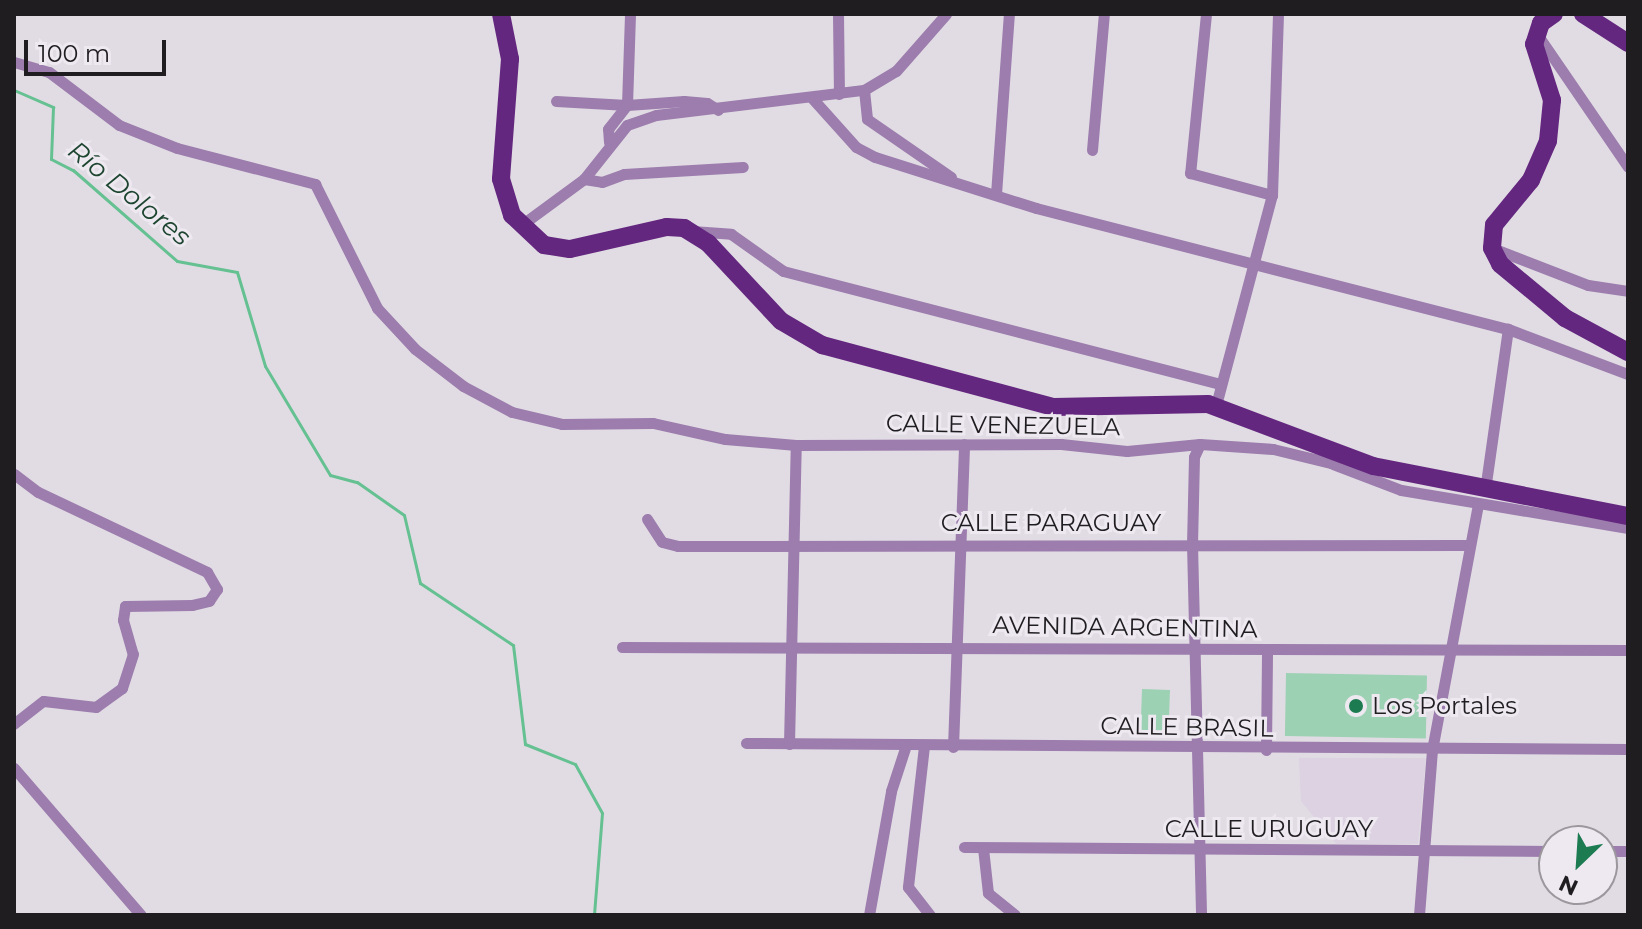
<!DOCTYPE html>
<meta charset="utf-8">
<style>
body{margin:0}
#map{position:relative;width:1642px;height:929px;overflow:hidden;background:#e1dce4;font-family:Montserrat,sans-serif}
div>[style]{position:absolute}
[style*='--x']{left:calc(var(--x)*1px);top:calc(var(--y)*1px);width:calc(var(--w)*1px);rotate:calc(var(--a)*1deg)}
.built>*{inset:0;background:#dcd2e1}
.green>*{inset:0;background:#9dd1b3;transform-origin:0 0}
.stream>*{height:3px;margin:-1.5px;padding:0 1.5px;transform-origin:1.5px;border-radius:1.5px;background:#65c191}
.street>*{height:11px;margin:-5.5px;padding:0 5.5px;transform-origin:5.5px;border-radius:5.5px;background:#9c7dad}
.primary>*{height:18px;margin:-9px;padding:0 9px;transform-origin:9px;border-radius:9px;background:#64277f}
.dots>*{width:22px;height:22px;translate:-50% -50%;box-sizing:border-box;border:4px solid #eee9f1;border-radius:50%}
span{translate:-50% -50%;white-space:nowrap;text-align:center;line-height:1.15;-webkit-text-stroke:6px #eee9f1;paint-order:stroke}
.street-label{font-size:24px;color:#1f1d20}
.poi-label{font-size:24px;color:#1f1d20}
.left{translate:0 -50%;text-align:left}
.water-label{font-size:26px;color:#1d4530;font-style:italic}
.frame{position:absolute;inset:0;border:16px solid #1f1d20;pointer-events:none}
.north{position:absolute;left:1538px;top:825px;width:80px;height:80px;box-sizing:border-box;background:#eee9f1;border:2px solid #9b979d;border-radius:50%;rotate:205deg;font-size:22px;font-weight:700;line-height:32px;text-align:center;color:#1f1d20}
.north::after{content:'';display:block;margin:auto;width:28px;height:36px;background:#1d7b51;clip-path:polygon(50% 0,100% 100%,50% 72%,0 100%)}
.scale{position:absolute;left:24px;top:40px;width:142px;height:36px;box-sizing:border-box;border:4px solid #1f1d20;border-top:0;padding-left:10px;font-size:24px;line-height:28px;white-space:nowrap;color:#1f1d20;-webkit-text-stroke:6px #eee9f1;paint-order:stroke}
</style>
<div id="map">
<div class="built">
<div style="clip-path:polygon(1299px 758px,1426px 758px,1418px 844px,1336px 844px,1301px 801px)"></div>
</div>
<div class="green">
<div style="left:1286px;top:673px;width:141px;height:63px;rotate:1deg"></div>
<div style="left:1142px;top:689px;width:28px;height:43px;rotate:2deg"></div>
</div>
<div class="stream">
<div style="--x:14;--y:90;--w:43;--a:23.6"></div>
<div style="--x:53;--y:107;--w:52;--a:92.2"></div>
<div style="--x:51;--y:159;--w:25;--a:27"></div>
<div style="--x:73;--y:170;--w:138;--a:41.2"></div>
<div style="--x:177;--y:261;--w:61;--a:10.4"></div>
<div style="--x:237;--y:272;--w:98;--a:73.4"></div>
<div style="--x:265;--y:366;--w:127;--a:59.2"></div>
<div style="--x:330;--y:475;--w:28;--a:15"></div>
<div style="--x:357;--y:482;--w:57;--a:35.1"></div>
<div style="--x:404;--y:515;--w:70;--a:76.8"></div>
<div style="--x:420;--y:583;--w:112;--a:33.7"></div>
<div style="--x:513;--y:645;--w:100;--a:83.1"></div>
<div style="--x:525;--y:744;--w:54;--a:21.8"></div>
<div style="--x:575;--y:764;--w:56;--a:61.1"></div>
<div style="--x:602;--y:813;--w:102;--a:94.5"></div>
</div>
<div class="street">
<div style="--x:838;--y:14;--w:80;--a:89.3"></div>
<div style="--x:1206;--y:14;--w:160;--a:95.7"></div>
<div style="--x:1190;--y:173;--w:85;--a:15"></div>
<div style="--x:1537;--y:34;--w:161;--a:55.6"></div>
<div style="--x:14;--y:62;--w:36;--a:16"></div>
<div style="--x:49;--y:72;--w:88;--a:37.1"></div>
<div style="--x:119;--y:125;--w:62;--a:21.6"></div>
<div style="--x:177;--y:148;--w:143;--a:14.6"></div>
<div style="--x:315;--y:184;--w:139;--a:63.4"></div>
<div style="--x:377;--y:308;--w:56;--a:47.2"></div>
<div style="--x:415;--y:349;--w:61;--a:37.6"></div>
<div style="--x:463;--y:386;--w:55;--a:28"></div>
<div style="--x:512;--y:412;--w:51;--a:13.5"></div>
<div style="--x:562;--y:424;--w:91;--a:-0.6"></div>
<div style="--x:653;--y:423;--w:74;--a:12.5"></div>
<div style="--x:725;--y:439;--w:71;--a:4.8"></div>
<div style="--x:796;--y:445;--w:265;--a:-0.2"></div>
<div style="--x:1061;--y:444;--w:66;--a:6.1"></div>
<div style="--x:1127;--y:451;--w:73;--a:-5.5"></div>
<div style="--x:1200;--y:444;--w:73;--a:3.9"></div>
<div style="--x:1273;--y:449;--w:60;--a:13.6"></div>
<div style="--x:1331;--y:463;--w:19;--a:-12"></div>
<div style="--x:864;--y:90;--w:29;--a:84"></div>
<div style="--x:867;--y:119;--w:102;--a:34.6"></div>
<div style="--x:812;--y:98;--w:66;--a:48.1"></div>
<div style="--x:856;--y:147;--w:21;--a:28"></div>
<div style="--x:875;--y:157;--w:169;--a:17.6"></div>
<div style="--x:1036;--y:208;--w:487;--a:14.4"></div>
<div style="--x:1508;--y:329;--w:128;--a:20.6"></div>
<div style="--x:556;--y:101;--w:71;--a:3.2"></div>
<div style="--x:627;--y:105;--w:57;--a:-4"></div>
<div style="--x:684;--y:101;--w:23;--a:5"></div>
<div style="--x:707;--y:103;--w:13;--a:32"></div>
<div style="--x:609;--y:142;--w:13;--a:-94"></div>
<div style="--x:608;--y:129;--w:31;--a:-52"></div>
<div style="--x:627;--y:105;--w:91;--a:-88.1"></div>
<div style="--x:1092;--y:150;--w:137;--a:-85"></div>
<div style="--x:584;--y:179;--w:18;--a:9"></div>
<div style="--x:602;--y:182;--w:23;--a:-20"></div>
<div style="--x:624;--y:174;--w:119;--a:-3.4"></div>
<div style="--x:996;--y:194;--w:180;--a:-85.9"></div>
<div style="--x:520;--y:226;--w:79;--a:-36.3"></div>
<div style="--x:584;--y:179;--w:69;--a:-51.5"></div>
<div style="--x:627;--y:125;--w:31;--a:-19"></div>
<div style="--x:656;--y:115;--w:209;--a:-6.9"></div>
<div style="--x:864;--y:90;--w:37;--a:-31"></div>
<div style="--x:896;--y:71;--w:76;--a:-48.7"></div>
<div style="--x:692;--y:231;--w:39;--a:4"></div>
<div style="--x:731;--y:234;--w:64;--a:35.4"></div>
<div style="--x:783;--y:271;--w:451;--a:14.5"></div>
<div style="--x:1492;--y:248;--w:103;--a:21.1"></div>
<div style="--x:1588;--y:285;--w:40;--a:8.5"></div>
<div style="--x:1216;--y:405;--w:217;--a:-75.1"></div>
<div style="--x:1272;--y:195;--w:181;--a:-88.1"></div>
<div style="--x:1200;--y:444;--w:14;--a:115"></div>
<div style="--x:1194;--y:457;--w:87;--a:91.3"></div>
<div style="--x:1192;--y:544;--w:371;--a:88.6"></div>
<div style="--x:1333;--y:464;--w:73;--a:20.9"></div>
<div style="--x:1401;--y:490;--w:230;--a:9.5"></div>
<div style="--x:14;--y:474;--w:30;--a:37"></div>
<div style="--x:38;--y:492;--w:187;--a:25.3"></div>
<div style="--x:207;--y:572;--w:20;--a:60"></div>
<div style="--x:217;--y:589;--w:14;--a:124"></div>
<div style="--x:209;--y:601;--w:17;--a:167"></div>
<div style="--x:192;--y:605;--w:67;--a:179.1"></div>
<div style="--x:125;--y:606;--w:14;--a:98"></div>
<div style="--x:123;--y:620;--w:35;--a:74"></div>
<div style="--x:133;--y:654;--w:36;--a:108"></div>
<div style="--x:122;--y:688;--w:32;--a:144"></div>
<div style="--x:96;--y:707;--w:53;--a:-173.5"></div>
<div style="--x:43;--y:701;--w:37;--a:142"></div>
<div style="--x:1485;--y:490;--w:163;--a:-81.9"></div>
<div style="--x:647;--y:519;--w:27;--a:57"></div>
<div style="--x:662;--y:542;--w:16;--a:14"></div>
<div style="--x:678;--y:546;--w:790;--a:-0.07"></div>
<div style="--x:622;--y:647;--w:1006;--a:0.17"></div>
<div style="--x:746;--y:743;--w:882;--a:0.39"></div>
<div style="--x:789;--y:744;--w:299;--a:-88.7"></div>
<div style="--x:924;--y:746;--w:142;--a:96.5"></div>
<div style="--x:908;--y:887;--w:36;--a:52"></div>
<div style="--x:953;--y:747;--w:303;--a:-87.9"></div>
<div style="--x:1266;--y:750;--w:98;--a:-89.4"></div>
<div style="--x:14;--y:768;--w:194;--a:49.2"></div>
<div style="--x:964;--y:847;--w:590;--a:0.39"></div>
<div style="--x:983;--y:848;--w:45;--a:83.7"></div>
<div style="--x:988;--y:893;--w:35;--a:39"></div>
<div style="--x:1602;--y:851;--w:26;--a:0"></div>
<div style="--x:869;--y:915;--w:126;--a:-79.9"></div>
<div style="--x:891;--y:791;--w:48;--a:-71.9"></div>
<div style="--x:1419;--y:915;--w:166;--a:-85.5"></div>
<div style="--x:1432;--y:750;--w:249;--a:-79.4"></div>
</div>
<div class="primary">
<div style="--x:501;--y:14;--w:46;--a:78.7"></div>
<div style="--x:510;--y:59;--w:120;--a:94.3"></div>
<div style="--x:501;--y:179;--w:38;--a:73"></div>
<div style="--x:512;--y:215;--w:44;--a:43.2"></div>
<div style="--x:544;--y:245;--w:26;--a:9"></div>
<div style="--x:570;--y:249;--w:99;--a:-12.8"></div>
<div style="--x:667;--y:227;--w:17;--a:3"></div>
<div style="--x:684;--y:228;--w:28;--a:32"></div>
<div style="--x:708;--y:243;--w:107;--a:46.9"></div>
<div style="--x:781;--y:321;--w:48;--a:30.3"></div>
<div style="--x:822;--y:345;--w:240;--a:15"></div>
<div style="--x:1054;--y:407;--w:154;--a:-1.1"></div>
<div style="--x:1208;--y:404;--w:176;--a:20.6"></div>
<div style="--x:1373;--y:466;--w:260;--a:11.1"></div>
<div style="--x:1554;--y:14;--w:16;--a:145"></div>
<div style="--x:1541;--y:23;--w:22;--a:108"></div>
<div style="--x:1534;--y:44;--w:59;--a:72.2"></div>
<div style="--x:1552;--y:100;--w:41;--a:95.6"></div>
<div style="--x:1548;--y:141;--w:43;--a:113.6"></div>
<div style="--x:1531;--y:180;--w:58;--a:129.4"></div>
<div style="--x:1494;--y:225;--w:23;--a:95"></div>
<div style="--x:1492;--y:248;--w:18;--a:63"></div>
<div style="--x:1500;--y:264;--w:85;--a:39.7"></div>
<div style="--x:1565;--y:318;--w:72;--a:28.4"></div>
<div style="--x:1583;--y:14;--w:54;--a:32.8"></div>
</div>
<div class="dots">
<div style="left:1356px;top:706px;background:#1d7b51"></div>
</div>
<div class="street-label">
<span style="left:1003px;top:425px;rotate:1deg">CALLE VENEZUELA</span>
<span style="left:1051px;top:523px">CALLE PARAGUAY</span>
<span style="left:1125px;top:627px;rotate:1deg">AVENIDA ARGENTINA</span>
<span style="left:1187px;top:727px;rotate:1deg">CALLE BRASIL</span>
<span style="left:1269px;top:829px">CALLE URUGUAY</span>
</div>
<div class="poi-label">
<span class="left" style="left:1372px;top:706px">Los Portales</span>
</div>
<div class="water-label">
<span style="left:129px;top:194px;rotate:39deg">Río Dolores</span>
</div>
<div class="frame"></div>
<div class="north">N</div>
<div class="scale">100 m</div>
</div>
